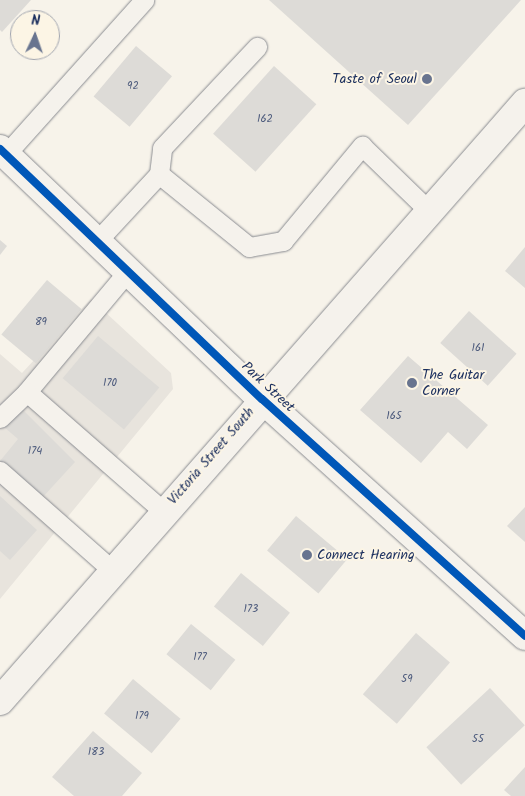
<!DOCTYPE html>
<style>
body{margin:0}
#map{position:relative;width:525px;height:796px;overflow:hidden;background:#f7f3ea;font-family:Kalam,sans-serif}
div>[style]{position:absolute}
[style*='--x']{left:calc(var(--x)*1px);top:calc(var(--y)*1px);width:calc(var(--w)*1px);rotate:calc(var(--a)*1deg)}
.built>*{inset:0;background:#e8e4dd}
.building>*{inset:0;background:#dddbd7;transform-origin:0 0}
.roads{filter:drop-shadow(0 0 1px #8a8c91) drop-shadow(0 0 1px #8a8c91)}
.service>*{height:19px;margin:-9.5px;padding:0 9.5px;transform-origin:9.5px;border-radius:9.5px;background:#f5f2ec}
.minor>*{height:28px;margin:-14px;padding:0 14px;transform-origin:14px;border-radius:14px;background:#f5f2ec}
.tertiary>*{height:28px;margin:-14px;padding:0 14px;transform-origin:14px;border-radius:14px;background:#f5f2ec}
.secondary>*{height:28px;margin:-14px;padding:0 14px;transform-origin:14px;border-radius:14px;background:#f5f2ec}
.cycleway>*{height:8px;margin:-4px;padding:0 4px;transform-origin:4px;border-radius:4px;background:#0057b8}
.dots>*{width:14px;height:14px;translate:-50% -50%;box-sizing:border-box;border:2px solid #fcf5e5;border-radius:50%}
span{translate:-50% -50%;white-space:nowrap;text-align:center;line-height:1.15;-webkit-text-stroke:4px #fcf5e5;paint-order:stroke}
.number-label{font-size:11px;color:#4c5a7c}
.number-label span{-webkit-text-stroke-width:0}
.poi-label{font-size:14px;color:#1b2f5e}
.right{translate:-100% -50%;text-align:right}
.left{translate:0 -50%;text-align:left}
.street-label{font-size:14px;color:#1b2f5e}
.north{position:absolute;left:10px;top:10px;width:50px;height:50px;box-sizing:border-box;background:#fcf5e5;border:1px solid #a2a6af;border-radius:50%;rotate:3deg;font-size:14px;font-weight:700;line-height:20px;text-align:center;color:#1b2f5e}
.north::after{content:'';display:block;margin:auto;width:18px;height:22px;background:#68748f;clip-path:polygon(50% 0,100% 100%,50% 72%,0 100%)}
</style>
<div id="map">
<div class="built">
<div style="clip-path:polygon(91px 299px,171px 373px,173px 389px,0 599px,0 354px,22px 373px)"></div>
</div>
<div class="building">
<div style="clip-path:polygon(0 0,31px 0,2px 32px,0 30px)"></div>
<div style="clip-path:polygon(269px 0,521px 0,408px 125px)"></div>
<div style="left:136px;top:46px;width:47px;height:66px;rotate:40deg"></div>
<div style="left:274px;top:66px;width:57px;height:91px;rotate:42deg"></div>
<div style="clip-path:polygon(0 240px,7px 246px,0 255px)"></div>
<div style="clip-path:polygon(525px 247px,525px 288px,505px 271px)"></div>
<div style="left:47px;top:280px;width:45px;height:71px;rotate:40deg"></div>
<div style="left:469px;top:311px;width:64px;height:43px;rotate:42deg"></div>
<div style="left:98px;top:336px;width:80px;height:55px;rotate:40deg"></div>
<div style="clip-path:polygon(408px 356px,488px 425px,467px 449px,448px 432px,421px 463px,360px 410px)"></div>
<div style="clip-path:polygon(21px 408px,75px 462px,42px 498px,0 461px,18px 439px,4px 427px)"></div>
<div style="clip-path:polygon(0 496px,37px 530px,10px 560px,0 551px)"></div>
<div style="clip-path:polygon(525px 507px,525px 542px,507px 526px)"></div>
<div style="left:296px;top:516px;width:67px;height:45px;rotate:40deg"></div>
<div style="left:241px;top:573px;width:63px;height:43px;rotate:39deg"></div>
<div style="left:191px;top:624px;width:57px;height:39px;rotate:39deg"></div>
<div style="left:416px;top:633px;width:45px;height:81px;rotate:41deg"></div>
<div style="left:133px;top:679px;width:62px;height:45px;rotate:40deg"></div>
<div style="left:490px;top:688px;width:51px;height:87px;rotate:47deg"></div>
<div style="clip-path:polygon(93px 731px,142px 773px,122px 796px,74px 796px,52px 777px)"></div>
<div style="clip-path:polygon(525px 767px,525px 796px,511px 796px,504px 790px)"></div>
</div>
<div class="roads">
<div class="service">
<div style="--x:6;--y:154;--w:207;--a:-48.1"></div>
<div style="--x:159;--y:174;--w:26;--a:-83"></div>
<div style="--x:162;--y:148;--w:139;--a:-46.8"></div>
<div style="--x:97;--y:241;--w:91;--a:-47.2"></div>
<div style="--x:159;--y:174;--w:116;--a:39"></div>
<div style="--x:249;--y:247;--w:35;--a:-10"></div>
<div style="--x:283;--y:241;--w:124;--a:-50.3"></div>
<div style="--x:362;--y:146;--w:93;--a:44.1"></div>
<div style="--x:128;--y:271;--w:158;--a:129.9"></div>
<div style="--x:27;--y:392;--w:181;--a:41.2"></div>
<div style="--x:0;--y:418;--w:37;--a:-44"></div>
<div style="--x:0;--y:471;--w:149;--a:41.5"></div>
</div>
<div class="minor">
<div style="--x:262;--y:399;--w:354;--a:42"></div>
</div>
<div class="tertiary">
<div style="--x:0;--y:149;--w:362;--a:43.7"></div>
</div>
<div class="secondary">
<div style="--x:0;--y:701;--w:796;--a:-48.72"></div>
</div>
</div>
<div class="cycleway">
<div style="--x:0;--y:149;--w:362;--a:43.7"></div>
<div style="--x:262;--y:399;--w:354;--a:42"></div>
</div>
<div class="dots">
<div style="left:427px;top:79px;background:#68748f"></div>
<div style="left:412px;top:383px;background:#68748f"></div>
<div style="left:307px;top:555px;background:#68748f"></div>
</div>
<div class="number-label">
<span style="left:133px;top:86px">92</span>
<span style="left:265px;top:119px">162</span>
<span style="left:41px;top:322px">89</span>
<span style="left:478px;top:348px">161</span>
<span style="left:110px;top:383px">170</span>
<span style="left:394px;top:416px">165</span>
<span style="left:35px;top:451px">174</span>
<span style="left:251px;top:609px">173</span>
<span style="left:200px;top:657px">177</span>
<span style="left:407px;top:679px">59</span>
<span style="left:142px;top:716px">179</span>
<span style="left:478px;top:739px">55</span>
<span style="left:96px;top:752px">183</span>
</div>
<div class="poi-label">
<span class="right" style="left:417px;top:79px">Taste of Seoul</span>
<span class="left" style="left:422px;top:383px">The Guitar<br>Corner</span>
<span class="left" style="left:317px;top:555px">Connect Hearing</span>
</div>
<div class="street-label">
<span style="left:268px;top:387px;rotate:43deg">Park Street</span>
<span style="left:211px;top:456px;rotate:-49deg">Victoria Street South</span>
</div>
<div class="north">N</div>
</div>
